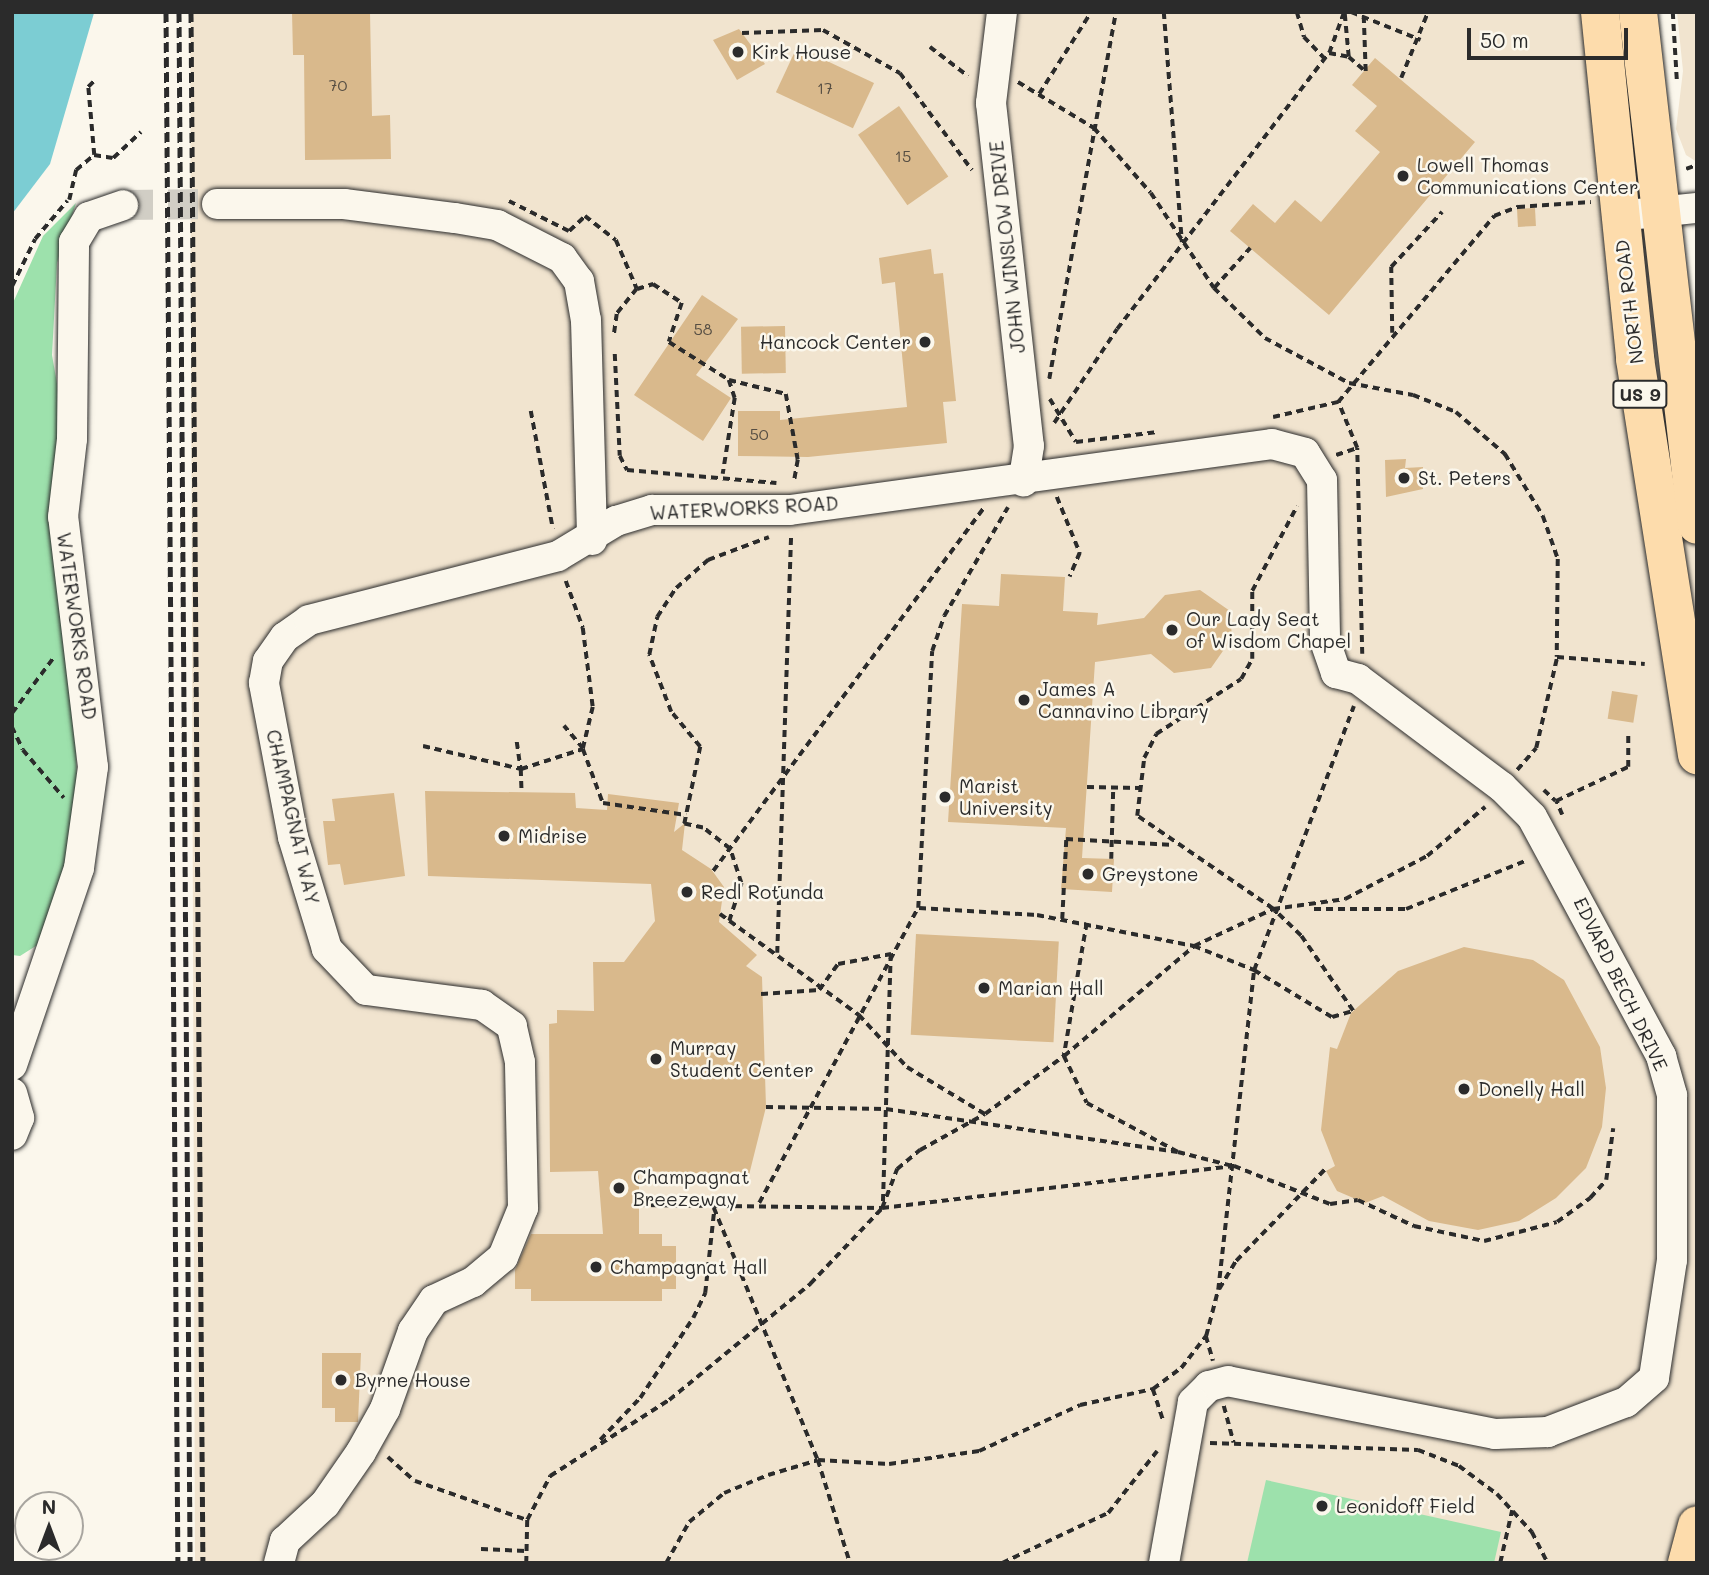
<!DOCTYPE html>
<style>
body{margin:0}
#map{position:relative;width:1709px;height:1575px;overflow:hidden;background:#fbf7ec;font-family:Mali,sans-serif}
div>[style]{position:absolute}
[style*='--x']{left:calc(var(--x)*1px);top:calc(var(--y)*1px);width:calc(var(--w)*1px);rotate:calc(var(--a)*1deg)}
.built>*{inset:0;background:#f1e4cf}
.green>*{inset:0;background:#9de1ac}
.water>*{inset:0;background:#7ccdd3}
.building>*{inset:0;background:#d9b98c;transform-origin:0 0}
.minor-tunnel>*{height:30px;margin-top:-15px;transform-origin:0;background:repeating-linear-gradient(90deg,#d1cec5 0 30px,transparent 0 45px)}
.path>*{height:3.5px;margin-top:-1.75px;transform-origin:0;background:repeating-linear-gradient(90deg,#2b2b2b 0 7px,transparent 0 12px)}
.roads{filter:drop-shadow(0 0 2px #2b2b2b) drop-shadow(0 0 2px #2b2b2b)}
.minor>*{height:30px;margin:-15px;padding:0 15px;transform-origin:15px;border-radius:15px;background:#fbf7ec}
.highway>*{height:38px;margin:-19px;padding:0 19px;transform-origin:19px;border-radius:19px;background:#fddcac}
.rail>*{height:5px;margin-top:-2.5px;transform-origin:0;background:repeating-linear-gradient(90deg,#2b2b2b 0 10px,transparent 0 15px)}
.dots>*{width:19px;height:19px;translate:-50% -50%;box-sizing:border-box;border:4px solid #fbf7ec;border-radius:50%}
span{translate:-50% -50%;white-space:nowrap;text-align:center;line-height:1.15;-webkit-text-stroke:5px #fbf7ec;paint-order:stroke}
.number-label{font-size:16px;color:#564e43}
.number-label span{-webkit-text-stroke-width:0}
.shield-label span{padding:2px 5px;background:#fbf7ec;border:2px solid;border-radius:5px;-webkit-text-stroke-width:0}
.shield-label{font-size:18px;color:#2b2b2b;font-weight:700}
.poi-label{font-size:19px;color:#2b2b2b}
.left{translate:0 -50%;text-align:left}
.right{translate:-100% -50%;text-align:right}
.street-label{font-size:19px;color:#2b2b2b}
.frame{position:absolute;inset:0;border:14px solid #2b2b2b;pointer-events:none}
.north{position:absolute;left:14px;top:1491px;width:70px;height:70px;box-sizing:border-box;background:#fbf7ec;border:2px solid #a8a59f;border-radius:50%;rotate:0deg;font-size:19px;font-weight:700;line-height:28px;text-align:center;color:#2b2b2b}
.north::after{content:'';display:block;margin:auto;width:24px;height:32px;background:#2b2b2b;clip-path:polygon(50% 0,100% 100%,50% 72%,0 100%)}
.scale{position:absolute;left:1467px;top:28px;width:161px;height:32px;box-sizing:border-box;border:4px solid #2b2b2b;border-top:0;padding-left:9px;font-size:21px;line-height:24px;white-space:nowrap;color:#2b2b2b;-webkit-text-stroke:5px #fbf7ec;paint-order:stroke}
</style>
<div id="map">
<div class="built">
<div style="clip-path:polygon(190px 12px,1600px 12px,1621px 221px,1660px 217px,1697px 515px,1697px 1563px,195px 1563px)"></div>
<div style="clip-path:polygon(1677px 12px,1697px 12px,1697px 162px,1686px 155px,1676px 129px,1683px 71px)"></div>
</div>
<div class="green">
<div style="clip-path:polygon(76px 203px,57px 263px,52px 355px,66px 435px,78px 815px,50px 937px,20px 956px,12px 955px,12px 305px,43px 236px)"></div>
<div style="clip-path:polygon(1266px 1480px,1501px 1532px,1494px 1563px,1247px 1563px)"></div>
</div>
<div class="water">
<div style="clip-path:polygon(12px 12px,94px 13px,50px 164px,12px 214px)"></div>
</div>
<div class="building">
<div style="clip-path:polygon(292px 12px,370px 12px,372px 116px,390px 115px,391px 159px,305px 160px,304px 55px,293px 55px)"></div>
<div style="clip-path:polygon(739px 29px,765px 64px,737px 80px,713px 40px)"></div>
<div style="left:797px;top:47px;width:85px;height:50px;rotate:25deg"></div>
<div style="clip-path:polygon(1375px 58px,1475px 142px,1329px 315px,1230px 231px,1253px 204px,1275px 223px,1295px 200px,1321px 222px,1380px 152px,1355px 131px,1377px 106px,1352px 85px)"></div>
<div style="left:899px;top:106px;width:86px;height:50px;rotate:55deg"></div>
<div style="left:1535px;top:208px;width:18px;height:18px;rotate:87deg"></div>
<div style="clip-path:polygon(931px 249px,934px 274px,943px 273px,956px 401px,943px 402px,947px 443px,808px 457px,738px 456px,738px 411px,780px 411px,780px 420px,907px 407px,895px 282px,882px 284px,879px 258px)"></div>
<div style="clip-path:polygon(702px 295px,738px 319px,696px 375px,731px 398px,703px 441px,634px 395px)"></div>
<div style="left:785px;top:326px;width:47px;height:44px;rotate:89deg"></div>
<div style="clip-path:polygon(1406px 459px,1405px 468px,1423px 467px,1423px 489px,1386px 497px,1385px 460px)"></div>
<div style="clip-path:polygon(1001px 574px,1065px 577px,1063px 611px,1098px 613px,1097px 625px,1144px 618px,1165px 595px,1200px 590px,1230px 611px,1232px 638px,1211px 668px,1174px 673px,1151px 654px,1095px 662px,1082px 858px,1114px 859px,1112px 892px,1061px 889px,1066px 828px,948px 822px,962px 604px,999px 606px)"></div>
<div style="left:1612px;top:691px;width:26px;height:28px;rotate:9deg"></div>
<div style="clip-path:polygon(425px 791px,575px 793px,576px 808px,607px 810px,608px 794px,679px 803px,674px 832px,685px 823px,682px 850px,711px 869px,724px 887px,719px 922px,757px 955px,746px 966px,762px 977px,766px 1107px,749px 1175px,639px 1171px,639px 1234px,662px 1234px,662px 1246px,676px 1246px,676px 1289px,662px 1289px,662px 1301px,531px 1301px,531px 1289px,515px 1289px,515px 1270px,531px 1234px,603px 1234px,598px 1171px,550px 1172px,549px 1024px,557px 1023px,557px 1010px,594px 1011px,593px 962px,624px 962px,655px 921px,651px 884px,428px 876px)"></div>
<div style="clip-path:polygon(394px 793px,405px 876px,344px 885px,340px 864px,328px 865px,323px 821px,335px 821px,332px 799px)"></div>
<div style="left:916px;top:934px;width:143px;height:101px;rotate:3deg"></div>
<div style="clip-path:polygon(1464px 947px,1533px 960px,1564px 980px,1600px 1047px,1606px 1088px,1602px 1127px,1586px 1168px,1556px 1198px,1519px 1221px,1478px 1230px,1429px 1221px,1383px 1196px,1365px 1203px,1337px 1191px,1326px 1171px,1335px 1166px,1321px 1130px,1330px 1047px,1337px 1049px,1351px 1013px,1398px 971px)"></div>
<div style="clip-path:polygon(322px 1353px,361px 1353px,358px 1422px,335px 1422px,335px 1408px,322px 1408px)"></div>
</div>
<div class="minor-tunnel">
<div style="--x:123;--y:205;--w:94;--a:-0.6"></div>
</div>
<div class="path">
<div style="--x:1164;--y:12;--w:231;--a:85.5"></div>
<div style="--x:1297;--y:12;--w:26;--a:74"></div>
<div style="--x:1304;--y:37;--w:29;--a:46"></div>
<div style="--x:1351;--y:12;--w:75;--a:21.8"></div>
<div style="--x:1673;--y:12;--w:68;--a:86.6"></div>
<div style="--x:1345;--y:14;--w:43;--a:84.7"></div>
<div style="--x:1364;--y:16;--w:56;--a:88"></div>
<div style="--x:742;--y:33;--w:81;--a:-2.1"></div>
<div style="--x:823;--y:30;--w:88;--a:29.2"></div>
<div style="--x:900;--y:73;--w:121;--a:53.4"></div>
<div style="--x:930;--y:47;--w:48;--a:37.3"></div>
<div style="--x:1329;--y:53;--w:20;--a:11"></div>
<div style="--x:1349;--y:57;--w:23;--a:41"></div>
<div style="--x:1401;--y:78;--w:71;--a:-67.8"></div>
<div style="--x:1018;--y:82;--w:89;--a:31.2"></div>
<div style="--x:1094;--y:128;--w:86;--a:48.8"></div>
<div style="--x:1151;--y:193;--w:114;--a:56.4"></div>
<div style="--x:1214;--y:288;--w:71;--a:44.4"></div>
<div style="--x:1265;--y:338;--w:95;--a:28.2"></div>
<div style="--x:1349;--y:383;--w:65;--a:10.6"></div>
<div style="--x:1413;--y:395;--w:46;--a:21.6"></div>
<div style="--x:1456;--y:412;--w:65;--a:40.6"></div>
<div style="--x:1505;--y:454;--w:73;--a:58.5"></div>
<div style="--x:1543;--y:516;--w:46;--a:70.8"></div>
<div style="--x:1558;--y:559;--w:98;--a:90.6"></div>
<div style="--x:1557;--y:657;--w:88;--a:4.5"></div>
<div style="--x:1039;--y:94;--w:97;--a:-57.6"></div>
<div style="--x:94;--y:155;--w:19;--a:9"></div>
<div style="--x:113;--y:158;--w:38;--a:-43"></div>
<div style="--x:1686;--y:169;--w:12;--a:-20"></div>
<div style="--x:69;--y:200;--w:31;--a:-77"></div>
<div style="--x:76;--y:170;--w:23;--a:-40"></div>
<div style="--x:94;--y:155;--w:68;--a:-95"></div>
<div style="--x:88;--y:87;--w:10;--a:-45"></div>
<div style="--x:509;--y:201;--w:67;--a:26.6"></div>
<div style="--x:569;--y:231;--w:22;--a:-43"></div>
<div style="--x:585;--y:216;--w:39;--a:38"></div>
<div style="--x:616;--y:240;--w:53;--a:66.8"></div>
<div style="--x:637;--y:289;--w:32;--a:129"></div>
<div style="--x:617;--y:314;--w:21;--a:98"></div>
<div style="--x:12;--y:286;--w:52;--a:-63.9"></div>
<div style="--x:35;--y:239;--w:50;--a:-49.9"></div>
<div style="--x:1214;--y:288;--w:54;--a:-48"></div>
<div style="--x:637;--y:289;--w:17;--a:-17"></div>
<div style="--x:653;--y:284;--w:35;--a:33"></div>
<div style="--x:682;--y:303;--w:41;--a:108.4"></div>
<div style="--x:669;--y:342;--w:71;--a:32.3"></div>
<div style="--x:729;--y:380;--w:19;--a:72"></div>
<div style="--x:735;--y:398;--w:77;--a:99"></div>
<div style="--x:1392;--y:333;--w:66;--a:-90.9"></div>
<div style="--x:1391;--y:267;--w:75;--a:-47.2"></div>
<div style="--x:615;--y:354;--w:102;--a:87.2"></div>
<div style="--x:620;--y:456;--w:16;--a:63"></div>
<div style="--x:627;--y:470;--w:150;--a:5"></div>
<div style="--x:1049;--y:379;--w:373;--a:-79.7"></div>
<div style="--x:729;--y:380;--w:59;--a:13.8"></div>
<div style="--x:786;--y:394;--w:67;--a:79.7"></div>
<div style="--x:798;--y:460;--w:23;--a:100"></div>
<div style="--x:1050;--y:399;--w:50;--a:58.8"></div>
<div style="--x:1076;--y:442;--w:82;--a:-7"></div>
<div style="--x:531;--y:411;--w:120;--a:79.4"></div>
<div style="--x:1273;--y:417;--w:67;--a:-13"></div>
<div style="--x:1054;--y:423;--w:113;--a:-56.2"></div>
<div style="--x:1117;--y:329;--w:348;--a:-52.5"></div>
<div style="--x:1329;--y:53;--w:44;--a:-69.9"></div>
<div style="--x:1336;--y:455;--w:22;--a:-18"></div>
<div style="--x:1057;--y:497;--w:61;--a:67.7"></div>
<div style="--x:1080;--y:553;--w:26;--a:113"></div>
<div style="--x:566;--y:581;--w:50;--a:70.1"></div>
<div style="--x:583;--y:628;--w:80;--a:82.8"></div>
<div style="--x:593;--y:707;--w:43;--a:103.4"></div>
<div style="--x:583;--y:749;--w:58;--a:69.7"></div>
<div style="--x:603;--y:803;--w:84;--a:8.2"></div>
<div style="--x:1362;--y:654;--w:206;--a:-91.4"></div>
<div style="--x:1357;--y:448;--w:50;--a:-112.4"></div>
<div style="--x:1338;--y:402;--w:243;--a:-50"></div>
<div style="--x:1494;--y:216;--w:26;--a:-21"></div>
<div style="--x:1518;--y:207;--w:73;--a:-3.9"></div>
<div style="--x:12;--y:713;--w:70;--a:-53.1"></div>
<div style="--x:12;--y:727;--w:25;--a:64"></div>
<div style="--x:23;--y:750;--w:63;--a:49.5"></div>
<div style="--x:517;--y:742;--w:27;--a:82"></div>
<div style="--x:521;--y:769;--w:65;--a:-17.9"></div>
<div style="--x:583;--y:749;--w:30;--a:-130"></div>
<div style="--x:423;--y:746;--w:101;--a:13.2"></div>
<div style="--x:521;--y:769;--w:23;--a:88"></div>
<div style="--x:1517;--y:770;--w:29;--a:-49"></div>
<div style="--x:1536;--y:748;--w:93;--a:-77"></div>
<div style="--x:1087;--y:787;--w:52;--a:1.1"></div>
<div style="--x:1544;--y:790;--w:16;--a:43"></div>
<div style="--x:1562;--y:815;--w:15;--a:-113"></div>
<div style="--x:1556;--y:801;--w:80;--a:-25.3"></div>
<div style="--x:1628;--y:767;--w:31;--a:-90"></div>
<div style="--x:1111;--y:859;--w:72;--a:-88.4"></div>
<div style="--x:713;--y:871;--w:453;--a:-53.3"></div>
<div style="--x:919;--y:908;--w:118;--a:3.4"></div>
<div style="--x:1037;--y:915;--w:160;--a:11.2"></div>
<div style="--x:1194;--y:946;--w:65;--a:21.8"></div>
<div style="--x:1254;--y:970;--w:91;--a:31.1"></div>
<div style="--x:1332;--y:1017;--w:22;--a:-16"></div>
<div style="--x:1353;--y:1011;--w:91;--a:-124.7"></div>
<div style="--x:1301;--y:936;--w:39;--a:-136"></div>
<div style="--x:1273;--y:909;--w:165;--a:-145.6"></div>
<div style="--x:1137;--y:816;--w:58;--a:-83.1"></div>
<div style="--x:1144;--y:758;--w:27;--a:-63"></div>
<div style="--x:1156;--y:734;--w:101;--a:-32.9"></div>
<div style="--x:1241;--y:679;--w:23;--a:-61"></div>
<div style="--x:1252;--y:659;--w:68;--a:-90"></div>
<div style="--x:1252;--y:591;--w:96;--a:-62.1"></div>
<div style="--x:1314;--y:909;--w:92;--a:0"></div>
<div style="--x:1406;--y:909;--w:131;--a:-22"></div>
<div style="--x:720;--y:914;--w:172;--a:36"></div>
<div style="--x:859;--y:1015;--w:71;--a:47.3"></div>
<div style="--x:907;--y:1067;--w:91;--a:31.1"></div>
<div style="--x:1062;--y:919;--w:80;--a:-87.1"></div>
<div style="--x:1066;--y:839;--w:108;--a:3.2"></div>
<div style="--x:729;--y:921;--w:40;--a:-72"></div>
<div style="--x:741;--y:883;--w:36;--a:-108"></div>
<div style="--x:730;--y:849;--w:34;--a:-142"></div>
<div style="--x:703;--y:828;--w:19;--a:-168"></div>
<div style="--x:684;--y:824;--w:79;--a:-78.3"></div>
<div style="--x:700;--y:747;--w:45;--a:-129.6"></div>
<div style="--x:671;--y:712;--w:61;--a:-111.1"></div>
<div style="--x:649;--y:655;--w:39;--a:-78"></div>
<div style="--x:657;--y:617;--w:35;--a:-57"></div>
<div style="--x:676;--y:588;--w:43;--a:-41.2"></div>
<div style="--x:708;--y:560;--w:65;--a:-20.7"></div>
<div style="--x:1087;--y:923;--w:135;--a:99.8"></div>
<div style="--x:1064;--y:1056;--w:52;--a:63.9"></div>
<div style="--x:1087;--y:1103;--w:103;--a:28.3"></div>
<div style="--x:1178;--y:1152;--w:57;--a:14.3"></div>
<div style="--x:777;--y:953;--w:417;--a:-88.1"></div>
<div style="--x:761;--y:994;--w:58;--a:-3.9"></div>
<div style="--x:819;--y:990;--w:32;--a:-54"></div>
<div style="--x:838;--y:964;--w:54;--a:-10.7"></div>
<div style="--x:891;--y:954;--w:248;--a:91.8"></div>
<div style="--x:766;--y:1107;--w:120;--a:1"></div>
<div style="--x:886;--y:1109;--w:295;--a:8.4"></div>
<div style="--x:759;--y:1203;--w:335;--a:-61.7"></div>
<div style="--x:918;--y:908;--w:257;--a:-86.9"></div>
<div style="--x:932;--y:651;--w:37;--a:-71"></div>
<div style="--x:944;--y:616;--w:126;--a:-59.6"></div>
<div style="--x:639;--y:1205;--w:243;--a:0.7"></div>
<div style="--x:882;--y:1208;--w:354;--a:-6.8"></div>
<div style="--x:1234;--y:1166;--w:103;--a:21.6"></div>
<div style="--x:1330;--y:1204;--w:28;--a:-8"></div>
<div style="--x:1358;--y:1200;--w:62;--a:24.9"></div>
<div style="--x:1414;--y:1226;--w:72;--a:12.1"></div>
<div style="--x:1484;--y:1241;--w:75;--a:-14.6"></div>
<div style="--x:1557;--y:1222;--w:41;--a:-36"></div>
<div style="--x:1590;--y:1198;--w:24;--a:-48"></div>
<div style="--x:1606;--y:1180;--w:52;--a:-82.3"></div>
<div style="--x:714;--y:1208;--w:273;--a:67.6"></div>
<div style="--x:818;--y:1460;--w:108;--a:72.7"></div>
<div style="--x:1219;--y:1289;--w:33;--a:-59"></div>
<div style="--x:1236;--y:1261;--w:128;--a:-45.9"></div>
<div style="--x:1206;--y:1336;--w:26;--a:74"></div>
<div style="--x:1153;--y:1389;--w:33;--a:72"></div>
<div style="--x:1224;--y:1406;--w:38;--a:75"></div>
<div style="--x:600;--y:1440;--w:58;--a:-46.4"></div>
<div style="--x:640;--y:1398;--w:96;--a:-56.5"></div>
<div style="--x:693;--y:1318;--w:28;--a:-64"></div>
<div style="--x:705;--y:1293;--w:83;--a:-83.8"></div>
<div style="--x:1210;--y:1443;--w:208;--a:1.9"></div>
<div style="--x:1418;--y:1450;--w:44;--a:21.3"></div>
<div style="--x:1459;--y:1466;--w:47;--a:36.4"></div>
<div style="--x:1497;--y:1494;--w:52;--a:47.4"></div>
<div style="--x:1532;--y:1532;--w:35;--a:63"></div>
<div style="--x:388;--y:1457;--w:36;--a:42"></div>
<div style="--x:415;--y:1481;--w:119;--a:19.2"></div>
<div style="--x:481;--y:1549;--w:45;--a:2.5"></div>
<div style="--x:526;--y:1563;--w:43;--a:-88.7"></div>
<div style="--x:527;--y:1520;--w:50;--a:-62.4"></div>
<div style="--x:550;--y:1476;--w:141;--a:-32.6"></div>
<div style="--x:669;--y:1400;--w:183;--a:-39.4"></div>
<div style="--x:810;--y:1284;--w:105;--a:-46.5"></div>
<div style="--x:882;--y:1208;--w:42;--a:-69"></div>
<div style="--x:897;--y:1169;--w:30;--a:-40"></div>
<div style="--x:920;--y:1150;--w:74;--a:-29"></div>
<div style="--x:985;--y:1114;--w:98;--a:-36.3"></div>
<div style="--x:1064;--y:1056;--w:170;--a:-40.2"></div>
<div style="--x:1194;--y:946;--w:87;--a:-25.1"></div>
<div style="--x:1273;--y:909;--w:73;--a:-7.9"></div>
<div style="--x:1345;--y:899;--w:93;--a:-27.7"></div>
<div style="--x:1427;--y:856;--w:76;--a:-40.2"></div>
<div style="--x:666;--y:1563;--w:47;--a:-60.7"></div>
<div style="--x:689;--y:1522;--w:45;--a:-39.6"></div>
<div style="--x:724;--y:1493;--w:48;--a:-22.2"></div>
<div style="--x:768;--y:1475;--w:52;--a:-16.7"></div>
<div style="--x:818;--y:1460;--w:71;--a:3.2"></div>
<div style="--x:889;--y:1464;--w:91;--a:-8.2"></div>
<div style="--x:979;--y:1451;--w:111;--a:-24.5"></div>
<div style="--x:1080;--y:1405;--w:75;--a:-12.4"></div>
<div style="--x:1153;--y:1389;--w:35;--a:-37"></div>
<div style="--x:1181;--y:1368;--w:41;--a:-52"></div>
<div style="--x:1206;--y:1336;--w:48;--a:-75.4"></div>
<div style="--x:1218;--y:1290;--w:322;--a:-83.6"></div>
<div style="--x:1254;--y:970;--w:282;--a:-69.3"></div>
<div style="--x:1002;--y:1563;--w:117;--a:-25.3"></div>
<div style="--x:1108;--y:1513;--w:79;--a:-51.7"></div>
<div style="--x:1500;--y:1563;--w:54;--a:-77.2"></div>
</div>
<div class="roads">
<div class="minor">
<div style="--x:1002;--y:12;--w:92;--a:96.9"></div>
<div style="--x:991;--y:103;--w:345;--a:83.7"></div>
<div style="--x:1029;--y:446;--w:36;--a:99"></div>
<div style="--x:217;--y:204;--w:127;--a:0"></div>
<div style="--x:344;--y:204;--w:112;--a:7.2"></div>
<div style="--x:455;--y:218;--w:43;--a:9.5"></div>
<div style="--x:497;--y:225;--w:73;--a:26.9"></div>
<div style="--x:562;--y:258;--w:29;--a:54"></div>
<div style="--x:579;--y:281;--w:40;--a:80"></div>
<div style="--x:586;--y:320;--w:220;--a:88.4"></div>
<div style="--x:1619;--y:216;--w:78;--a:-5.9"></div>
<div style="--x:12;--y:1065;--w:208;--a:-71.2"></div>
<div style="--x:79;--y:868;--w:102;--a:-82.1"></div>
<div style="--x:93;--y:767;--w:252;--a:-96.8"></div>
<div style="--x:63;--y:517;--w:79;--a:-83.4"></div>
<div style="--x:72;--y:439;--w:197;--a:-89.4"></div>
<div style="--x:74;--y:242;--w:29;--a:-59"></div>
<div style="--x:89;--y:217;--w:36;--a:-19"></div>
<div style="--x:12;--y:1093;--w:26;--a:74"></div>
<div style="--x:19;--y:1118;--w:18;--a:112"></div>
<div style="--x:279;--y:1563;--w:23;--a:-75"></div>
<div style="--x:285;--y:1541;--w:54;--a:-42.8"></div>
<div style="--x:325;--y:1504;--w:63;--a:-55.3"></div>
<div style="--x:361;--y:1452;--w:49;--a:-60.8"></div>
<div style="--x:385;--y:1409;--w:83;--a:-70.3"></div>
<div style="--x:413;--y:1331;--w:37;--a:-56"></div>
<div style="--x:434;--y:1300;--w:43;--a:-24.8"></div>
<div style="--x:473;--y:1282;--w:39;--a:-40"></div>
<div style="--x:503;--y:1257;--w:53;--a:-67.8"></div>
<div style="--x:523;--y:1208;--w:146;--a:-91.2"></div>
<div style="--x:520;--y:1062;--w:37;--a:-103"></div>
<div style="--x:512;--y:1026;--w:37;--a:-145"></div>
<div style="--x:482;--y:1005;--w:117;--a:-172.6"></div>
<div style="--x:366;--y:990;--w:57;--a:-133.6"></div>
<div style="--x:327;--y:949;--w:117;--a:-106.9"></div>
<div style="--x:293;--y:837;--w:157;--a:-100.7"></div>
<div style="--x:264;--y:683;--w:22;--a:-80"></div>
<div style="--x:268;--y:661;--w:29;--a:-55"></div>
<div style="--x:285;--y:637;--w:29;--a:-35"></div>
<div style="--x:309;--y:620;--w:257;--a:-14.4"></div>
<div style="--x:558;--y:556;--w:68;--a:-31.1"></div>
<div style="--x:616;--y:521;--w:38;--a:-17"></div>
<div style="--x:652;--y:510;--w:138;--a:0"></div>
<div style="--x:790;--y:510;--w:486;--a:-7.8"></div>
<div style="--x:1272;--y:444;--w:34;--a:15"></div>
<div style="--x:1305;--y:453;--w:32;--a:58"></div>
<div style="--x:1322;--y:480;--w:161;--a:88.9"></div>
<div style="--x:1325;--y:641;--w:34;--a:71"></div>
<div style="--x:1336;--y:673;--w:23;--a:15"></div>
<div style="--x:1358;--y:679;--w:180;--a:36.9"></div>
<div style="--x:1502;--y:787;--w:42;--a:45"></div>
<div style="--x:1532;--y:817;--w:272;--a:61.6"></div>
<div style="--x:1661;--y:1056;--w:41;--a:74.2"></div>
<div style="--x:1672;--y:1095;--w:165;--a:90"></div>
<div style="--x:1672;--y:1260;--w:119;--a:98.7"></div>
<div style="--x:1654;--y:1378;--w:37;--a:139"></div>
<div style="--x:1626;--y:1402;--w:84;--a:159"></div>
<div style="--x:1548;--y:1432;--w:53;--a:177.8"></div>
<div style="--x:1495;--y:1434;--w:272;--a:-168.8"></div>
<div style="--x:1228;--y:1381;--w:20;--a:165"></div>
<div style="--x:1209;--y:1386;--w:23;--a:135"></div>
<div style="--x:1193;--y:1402;--w:164;--a:100.2"></div>
</div>
<div class="highway">
<div style="--x:1600;--y:12;--w:349;--a:84.2"></div>
<div style="--x:1635;--y:359;--w:401;--a:81.1"></div>
<div style="--x:1638;--y:12;--w:516;--a:83.44"></div>
<div style="--x:1687;--y:1563;--w:39;--a:-75"></div>
</div>
</div>
<div class="rail">
<div style="--x:166;--y:12;--w:1551;--a:89.56"></div>
<div style="--x:179;--y:12;--w:1551;--a:89.59"></div>
<div style="--x:191;--y:12;--w:1551;--a:89.56"></div>
</div>
<div class="dots">
<div style="left:738px;top:52px;background:#2b2b2b"></div>
<div style="left:1403px;top:176px;background:#2b2b2b"></div>
<div style="left:925px;top:342px;background:#2b2b2b"></div>
<div style="left:1404px;top:478px;background:#2b2b2b"></div>
<div style="left:1172px;top:630px;background:#2b2b2b"></div>
<div style="left:1024px;top:700px;background:#2b2b2b"></div>
<div style="left:945px;top:797px;background:#2b2b2b"></div>
<div style="left:504px;top:836px;background:#2b2b2b"></div>
<div style="left:1088px;top:874px;background:#2b2b2b"></div>
<div style="left:687px;top:892px;background:#2b2b2b"></div>
<div style="left:984px;top:988px;background:#2b2b2b"></div>
<div style="left:656px;top:1059px;background:#2b2b2b"></div>
<div style="left:1464px;top:1089px;background:#2b2b2b"></div>
<div style="left:619px;top:1188px;background:#2b2b2b"></div>
<div style="left:596px;top:1267px;background:#2b2b2b"></div>
<div style="left:341px;top:1380px;background:#2b2b2b"></div>
<div style="left:1322px;top:1506px;background:#2b2b2b"></div>
</div>
<div class="number-label">
<span style="left:338px;top:85px">70</span>
<span style="left:825px;top:88px">17</span>
<span style="left:903px;top:156px">15</span>
<span style="left:703px;top:329px">58</span>
<span style="left:759px;top:434px">50</span>
</div>
<div class="shield-label">
<span style="left:1640px;top:394px">US 9</span>
</div>
<div class="poi-label">
<span class="left" style="left:752px;top:52px">Kirk House</span>
<span class="left" style="left:1417px;top:176px">Lowell Thomas<br>Communications Center</span>
<span class="right" style="left:911px;top:342px">Hancock Center</span>
<span class="left" style="left:1418px;top:478px">St. Peters</span>
<span class="left" style="left:1186px;top:630px">Our Lady Seat<br>of Wisdom Chapel</span>
<span class="left" style="left:1038px;top:700px">James A<br>Cannavino Library</span>
<span class="left" style="left:959px;top:797px">Marist<br>University</span>
<span class="left" style="left:518px;top:836px">Midrise</span>
<span class="left" style="left:1102px;top:874px">Greystone</span>
<span class="left" style="left:701px;top:892px">Redl Rotunda</span>
<span class="left" style="left:998px;top:988px">Marian Hall</span>
<span class="left" style="left:670px;top:1059px">Murray<br>Student Center</span>
<span class="left" style="left:1478px;top:1089px">Donelly Hall</span>
<span class="left" style="left:633px;top:1188px">Champagnat<br>Breezeway</span>
<span class="left" style="left:610px;top:1267px">Champagnat Hall</span>
<span class="left" style="left:355px;top:1380px">Byrne House</span>
<span class="left" style="left:1336px;top:1506px">Leonidoff Field</span>
</div>
<div class="street-label">
<span style="left:1007px;top:247px;rotate:-96deg">JOHN WINSLOW DRIVE</span>
<span style="left:1629px;top:302px;rotate:-97deg">NORTH ROAD</span>
<span style="left:744px;top:508px;rotate:-3deg">WATERWORKS ROAD</span>
<span style="left:77px;top:626px;rotate:82deg">WATERWORKS ROAD</span>
<span style="left:293px;top:817px;rotate:77deg">CHAMPAGNAT WAY</span>
<span style="left:1621px;top:984px;rotate:64deg">EDVARD BECH DRIVE</span>
</div>
<div class="frame"></div>
<div class="north">N</div>
<div class="scale">50 m</div>
</div>
